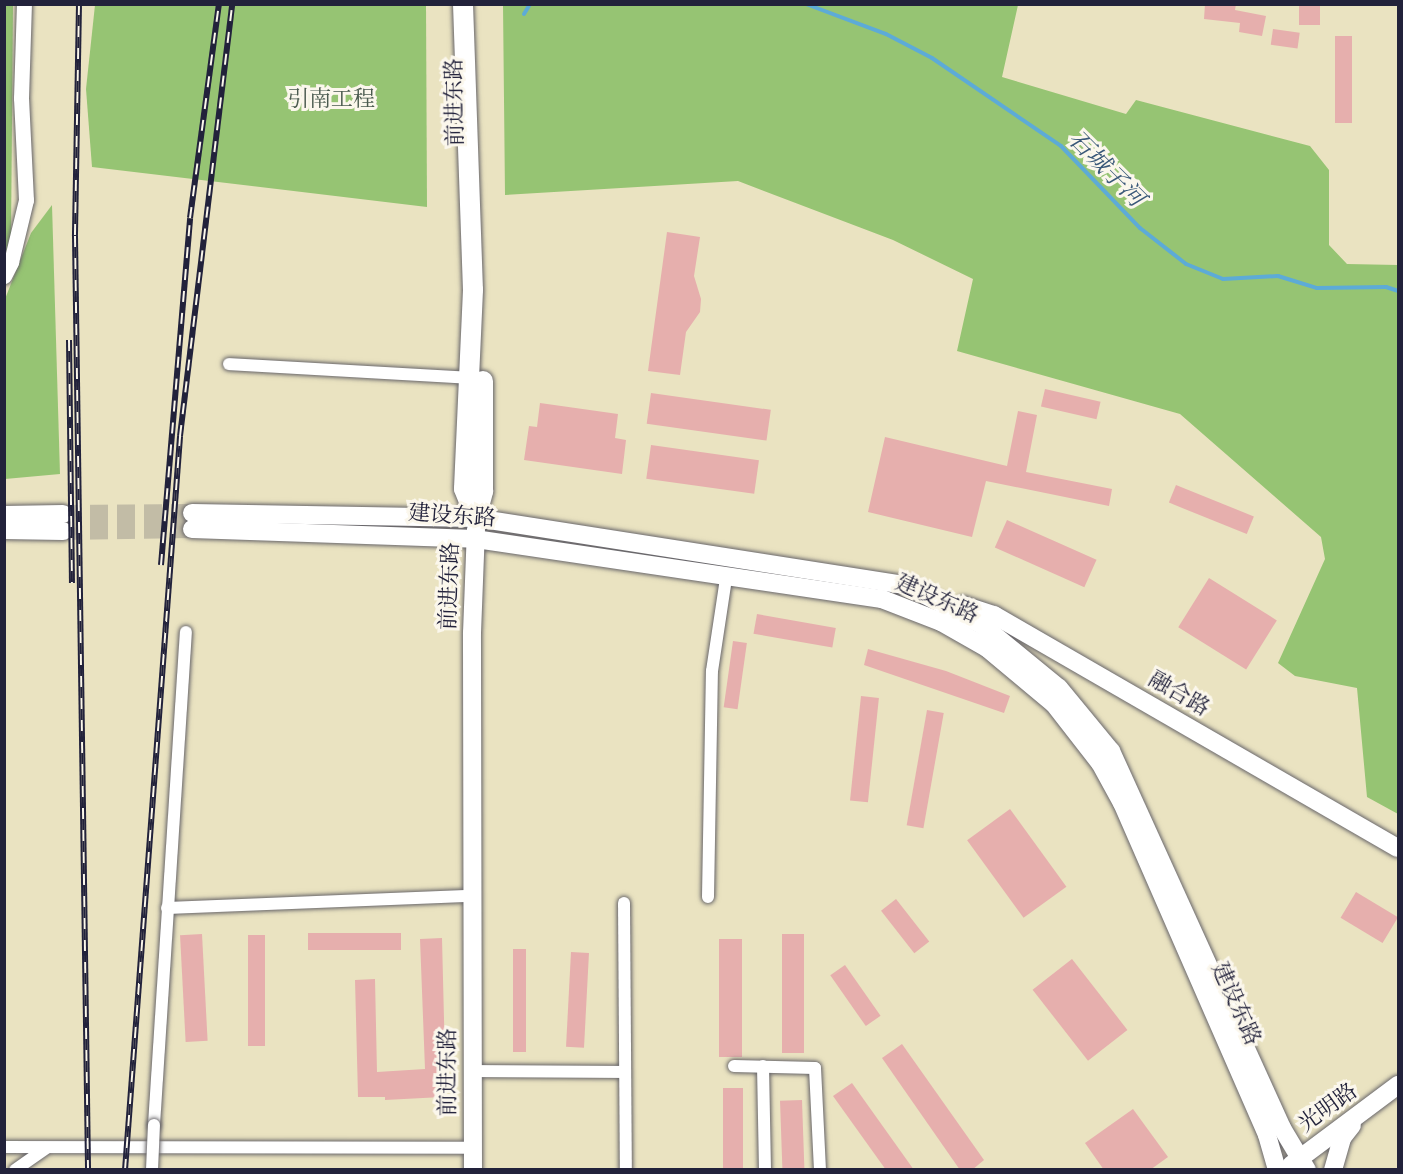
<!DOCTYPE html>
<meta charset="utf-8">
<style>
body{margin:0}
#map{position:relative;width:1403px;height:1174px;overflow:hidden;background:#eae3c1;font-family:Cardo,"Noto Serif SC",serif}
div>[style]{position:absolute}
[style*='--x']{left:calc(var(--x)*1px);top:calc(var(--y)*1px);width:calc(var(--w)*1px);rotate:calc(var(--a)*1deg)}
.green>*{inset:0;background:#96c473}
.stream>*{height:4px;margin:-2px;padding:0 2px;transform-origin:2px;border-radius:2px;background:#5dabd7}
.building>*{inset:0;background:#e6afad;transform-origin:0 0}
.secondary-tunnel>*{height:18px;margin-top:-9px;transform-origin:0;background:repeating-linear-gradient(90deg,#c2bca6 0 18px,transparent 0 27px)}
.roads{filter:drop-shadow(0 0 2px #68666a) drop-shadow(0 0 2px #68666a)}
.minor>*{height:12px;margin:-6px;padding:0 6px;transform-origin:6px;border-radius:6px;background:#fff}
.tertiary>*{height:15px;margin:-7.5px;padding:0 7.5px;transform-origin:7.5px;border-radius:7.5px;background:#fff}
.secondary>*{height:18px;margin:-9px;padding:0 9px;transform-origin:9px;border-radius:9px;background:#fff}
.primary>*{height:20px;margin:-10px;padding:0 10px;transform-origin:10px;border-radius:10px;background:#fff}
.rail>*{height:6px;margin-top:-3px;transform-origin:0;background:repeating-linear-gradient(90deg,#fbf7ec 0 11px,#22223b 0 22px);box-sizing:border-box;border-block:2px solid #22223b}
.bridges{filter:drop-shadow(0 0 2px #68666a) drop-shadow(0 0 2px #68666a)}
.minor-bridge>*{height:12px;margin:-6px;padding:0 6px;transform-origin:6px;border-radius:6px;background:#fff}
span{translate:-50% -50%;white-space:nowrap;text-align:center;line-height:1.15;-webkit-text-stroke:6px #fbf7ec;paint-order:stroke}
.park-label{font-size:22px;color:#4b5b4f}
.street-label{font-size:22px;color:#22223b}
.water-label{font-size:24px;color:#3a5979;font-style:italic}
.frame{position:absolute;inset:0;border:6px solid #22223b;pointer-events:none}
</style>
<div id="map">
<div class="green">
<div style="clip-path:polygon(13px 4px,11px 237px,5px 256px,4px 5px)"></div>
<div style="clip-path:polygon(95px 5px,426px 5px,427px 207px,92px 167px,86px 89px)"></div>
<div style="clip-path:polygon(503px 5px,1018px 5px,1002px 77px,1126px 114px,1136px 100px,1310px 146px,1329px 170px,1329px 245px,1347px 264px,1398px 265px,1398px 814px,1367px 797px,1357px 688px,1295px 676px,1278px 663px,1325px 559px,1321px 537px,1180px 414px,957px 351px,973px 279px,893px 240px,738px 181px,505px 195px)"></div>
<div style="clip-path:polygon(52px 205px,60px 474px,5px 479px,5px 299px,31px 233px)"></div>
</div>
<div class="stream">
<div style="--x:302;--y:4;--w:69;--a:0"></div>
<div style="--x:806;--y:4;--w:85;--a:20.6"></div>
<div style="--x:886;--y:34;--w:52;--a:27.6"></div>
<div style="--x:932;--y:58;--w:156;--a:34.3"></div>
<div style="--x:1061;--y:146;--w:114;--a:46.1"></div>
<div style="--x:1140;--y:228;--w:58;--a:38"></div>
<div style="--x:1186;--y:264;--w:40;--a:22"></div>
<div style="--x:1223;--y:279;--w:55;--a:-3.1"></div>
<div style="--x:1278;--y:276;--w:41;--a:17.1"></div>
<div style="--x:1317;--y:288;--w:69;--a:-0.8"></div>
<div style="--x:1386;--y:287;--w:13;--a:18"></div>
<div style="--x:524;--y:14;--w:12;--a:-59"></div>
</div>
<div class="building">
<div style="clip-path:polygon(1205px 4px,1236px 4px,1235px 10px,1266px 16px,1262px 36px,1239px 32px,1240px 23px,1204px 19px)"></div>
<div style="left:1299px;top:4px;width:21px;height:21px"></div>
<div style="left:1273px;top:29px;width:27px;height:16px;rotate:8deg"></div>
<div style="left:1335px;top:36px;width:17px;height:87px"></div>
<div style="clip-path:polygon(667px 232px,700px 237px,694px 276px,701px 299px,700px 312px,686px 332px,680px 375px,648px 371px)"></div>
<div style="left:1045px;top:389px;width:57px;height:18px;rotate:13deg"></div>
<div style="left:651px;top:393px;width:121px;height:31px;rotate:8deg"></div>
<div style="clip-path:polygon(540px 403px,618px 414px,615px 438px,626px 440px,622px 474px,524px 460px,529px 426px,537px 427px)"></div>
<div style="clip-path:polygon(1018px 411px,1037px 415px,1026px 472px,1112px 489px,1109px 506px,986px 481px,972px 537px,868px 512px,885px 437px,1007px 466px)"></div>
<div style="left:651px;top:445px;width:109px;height:34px;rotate:8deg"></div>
<div style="left:1176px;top:485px;width:84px;height:19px;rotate:22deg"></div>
<div style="left:1007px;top:520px;width:98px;height:30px;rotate:24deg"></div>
<div style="left:1209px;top:578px;width:80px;height:58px;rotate:32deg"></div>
<div style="left:757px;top:614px;width:80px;height:20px;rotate:10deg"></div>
<div style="left:733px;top:641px;width:14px;height:67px;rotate:8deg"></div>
<div style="clip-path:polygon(868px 649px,946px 671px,1010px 696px,1004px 713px,864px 665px)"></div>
<div style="left:861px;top:696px;width:18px;height:105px;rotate:6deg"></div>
<div style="left:927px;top:710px;width:17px;height:117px;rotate:10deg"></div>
<div style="left:1010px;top:809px;width:96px;height:53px;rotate:54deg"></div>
<div style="left:1356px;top:892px;width:49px;height:30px;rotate:31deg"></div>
<div style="left:896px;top:899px;width:54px;height:19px;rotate:52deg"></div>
<div style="left:308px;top:933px;width:93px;height:17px"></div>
<div style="left:202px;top:934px;width:107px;height:22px;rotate:87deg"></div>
<div style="left:782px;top:934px;width:22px;height:119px"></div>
<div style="left:248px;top:935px;width:17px;height:111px"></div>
<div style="clip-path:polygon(442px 938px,445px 1059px,440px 1059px,442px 1097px,385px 1100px,385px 1097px,358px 1097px,355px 980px,375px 979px,377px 1072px,425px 1069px,420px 939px)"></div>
<div style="left:719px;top:939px;width:23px;height:118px"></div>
<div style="left:513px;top:949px;width:13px;height:103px"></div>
<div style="left:571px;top:952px;width:18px;height:95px;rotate:3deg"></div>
<div style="left:1072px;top:959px;width:90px;height:50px;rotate:52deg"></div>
<div style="left:845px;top:965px;width:62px;height:18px;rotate:55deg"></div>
<div style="clip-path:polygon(902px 1044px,984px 1160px,972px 1170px,960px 1170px,882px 1058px)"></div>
<div style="clip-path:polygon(852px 1083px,914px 1170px,886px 1170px,833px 1096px)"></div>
<div style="left:723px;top:1088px;width:20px;height:82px"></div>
<div style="left:802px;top:1100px;width:70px;height:22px;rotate:88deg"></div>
<div style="clip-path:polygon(1133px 1109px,1168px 1157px,1150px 1170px,1104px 1170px,1085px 1143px)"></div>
</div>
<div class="secondary-tunnel">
<div style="--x:63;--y:514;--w:129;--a:-0.4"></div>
<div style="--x:63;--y:531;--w:129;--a:-0.9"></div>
</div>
<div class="roads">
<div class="minor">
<div style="--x:229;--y:364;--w:242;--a:3.3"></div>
<div style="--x:708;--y:897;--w:226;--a:-89"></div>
<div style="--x:712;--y:671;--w:94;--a:-81.4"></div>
<div style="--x:624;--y:903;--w:267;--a:89.6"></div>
<div style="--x:167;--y:908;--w:305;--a:-2.3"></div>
<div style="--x:734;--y:1066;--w:81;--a:1.4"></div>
<div style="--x:815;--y:1068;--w:102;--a:87.2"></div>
<div style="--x:763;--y:1066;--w:104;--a:88.9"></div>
<div style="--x:472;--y:1071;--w:153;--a:0.4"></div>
<div style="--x:154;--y:1125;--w:494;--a:-86.3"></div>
<div style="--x:4;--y:1147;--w:468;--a:0.1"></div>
<div style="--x:15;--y:1170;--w:38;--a:-35"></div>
</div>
<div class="tertiary">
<div style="--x:4;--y:276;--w:16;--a:-63"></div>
<div style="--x:11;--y:262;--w:64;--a:-76.4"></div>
<div style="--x:26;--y:200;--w:102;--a:-92.8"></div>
<div style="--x:21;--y:98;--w:94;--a:-88.2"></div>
</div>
<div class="secondary">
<div style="--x:192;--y:513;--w:284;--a:1"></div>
<div style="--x:476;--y:518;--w:435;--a:8.9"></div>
<div style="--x:906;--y:585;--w:86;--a:27.8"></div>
<div style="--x:982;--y:625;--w:99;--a:39.3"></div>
<div style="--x:1059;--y:688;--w:82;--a:50.5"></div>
<div style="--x:1111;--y:751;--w:414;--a:65.6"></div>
<div style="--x:1282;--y:1128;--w:49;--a:59.2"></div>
<div style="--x:4;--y:515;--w:59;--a:-1"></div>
<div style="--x:192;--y:529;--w:283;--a:2"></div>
<div style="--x:475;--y:539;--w:411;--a:8.4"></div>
<div style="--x:882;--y:599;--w:63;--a:21.3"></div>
<div style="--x:941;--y:622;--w:53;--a:29.5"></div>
<div style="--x:987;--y:648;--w:87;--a:39.9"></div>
<div style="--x:1054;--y:704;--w:75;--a:52.1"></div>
<div style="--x:1100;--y:763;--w:46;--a:61.2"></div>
<div style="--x:1122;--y:803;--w:362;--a:66.4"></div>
<div style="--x:1267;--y:1135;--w:36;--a:74"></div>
<div style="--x:4;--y:530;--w:59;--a:1"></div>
<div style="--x:963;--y:605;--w:33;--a:18"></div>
<div style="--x:994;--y:615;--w:466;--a:30"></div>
<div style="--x:1291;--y:1165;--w:134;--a:-36.8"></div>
<div style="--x:473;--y:1170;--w:537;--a:-90.11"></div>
<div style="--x:472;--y:633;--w:104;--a:-87.8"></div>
<div style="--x:1333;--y:1170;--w:33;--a:-74"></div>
<div style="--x:1342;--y:1138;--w:16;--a:-52"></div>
</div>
<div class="primary">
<div style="--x:463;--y:4;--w:286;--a:88"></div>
<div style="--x:473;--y:290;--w:199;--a:92.6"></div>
<div style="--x:464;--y:489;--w:31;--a:68"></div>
<div style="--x:476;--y:518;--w:28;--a:-75"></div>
<div style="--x:483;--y:491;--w:110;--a:-90"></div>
</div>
</div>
<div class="rail">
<div style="--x:79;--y:4;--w:232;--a:91"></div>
<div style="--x:75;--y:236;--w:934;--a:89.2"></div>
<div style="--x:69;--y:340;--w:243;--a:89.3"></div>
<div style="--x:161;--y:565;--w:348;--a:-85.2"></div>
<div style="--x:190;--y:218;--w:216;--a:-82.3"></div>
<div style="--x:125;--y:1170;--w:736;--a:-85.71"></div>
<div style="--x:180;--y:436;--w:435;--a:-83.1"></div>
</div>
<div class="bridges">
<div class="minor-bridge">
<div style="--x:152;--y:1170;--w:45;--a:-87.5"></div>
</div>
</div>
<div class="park-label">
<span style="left:331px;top:100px">引南工程</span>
</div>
<div class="street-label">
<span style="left:455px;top:102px;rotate:-91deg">前进东路</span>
<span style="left:452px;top:516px;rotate:4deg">建设东路</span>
<span style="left:450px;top:586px;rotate:-88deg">前进东路</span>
<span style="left:937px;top:599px;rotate:24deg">建设东路</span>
<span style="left:1179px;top:694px;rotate:30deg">融合路</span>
<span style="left:1236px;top:1004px;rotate:66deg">建设东路</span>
<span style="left:448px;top:1072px;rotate:-90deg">前进东路</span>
<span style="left:1328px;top:1108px;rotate:-36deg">光明路</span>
</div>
<div class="water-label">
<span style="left:1106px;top:169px;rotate:45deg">石城子河</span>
</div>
<div class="frame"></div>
</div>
